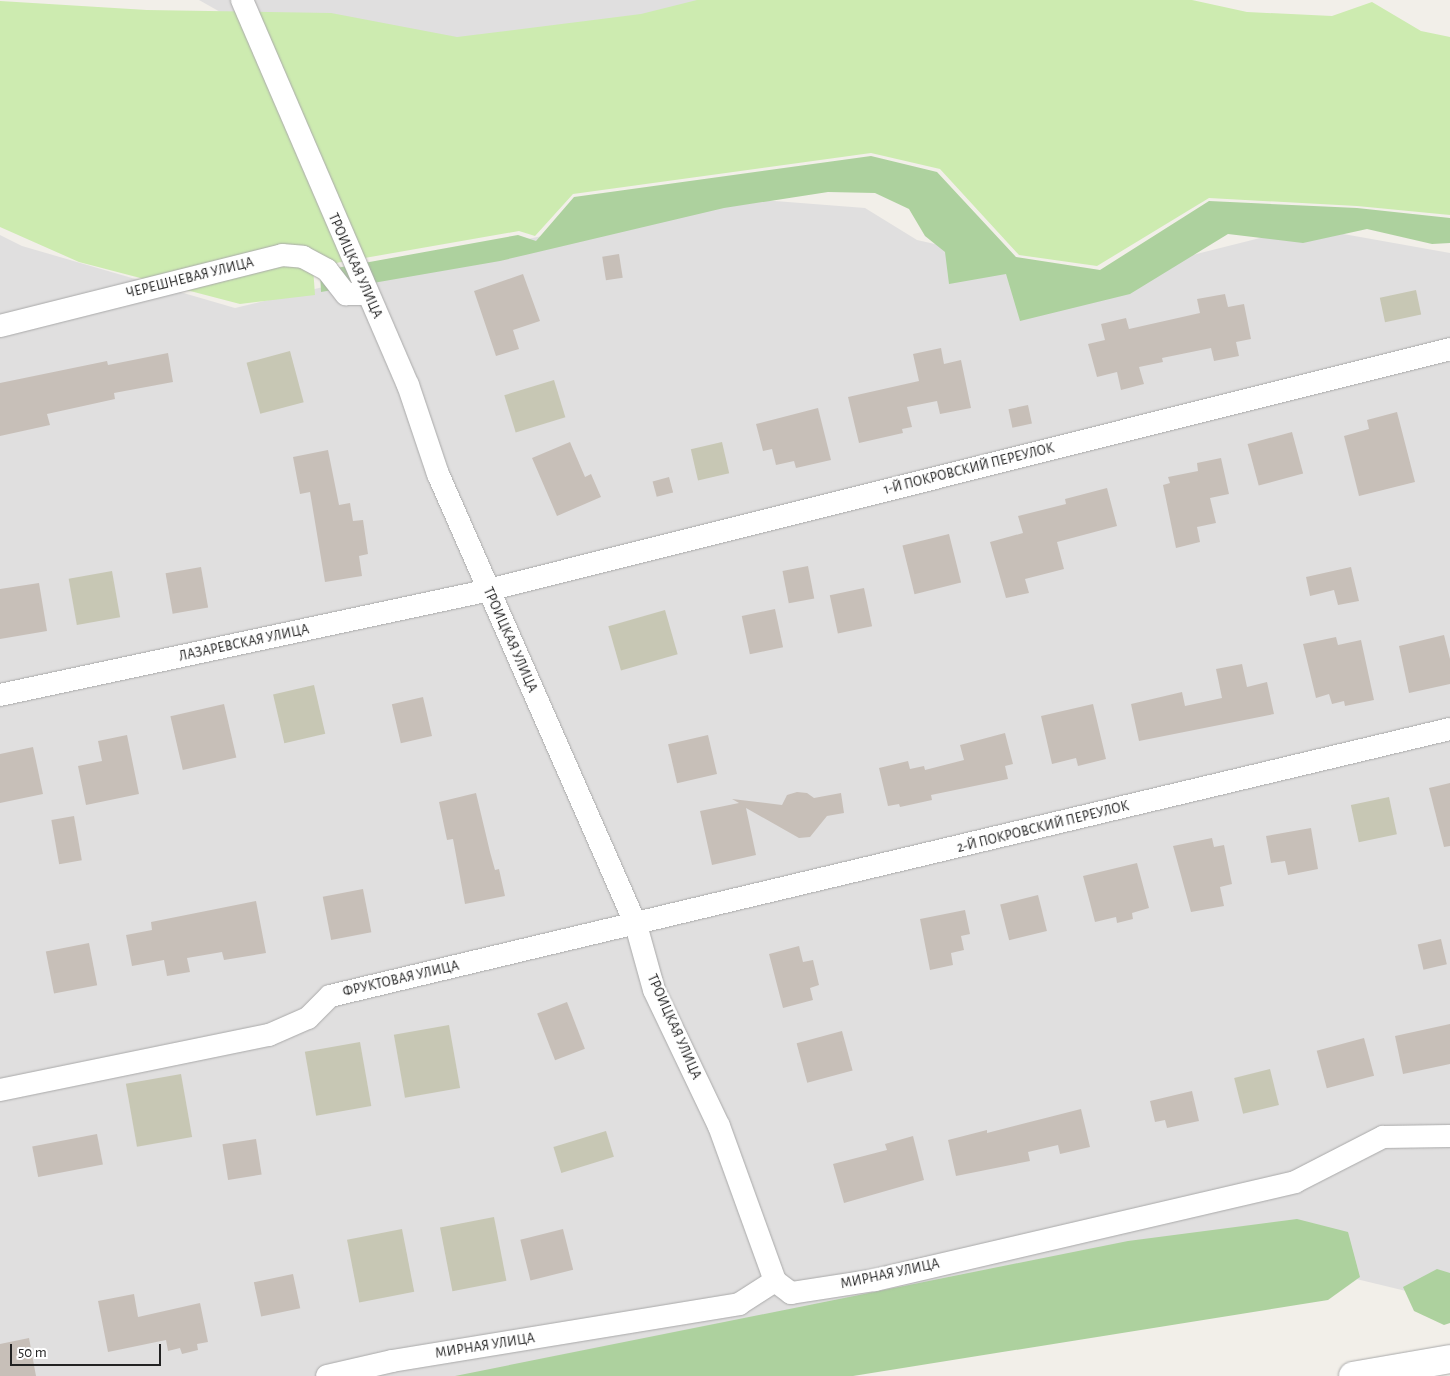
<!DOCTYPE html>
<meta charset="utf-8">
<style>
body{margin:0}
#map{position:relative;width:1450px;height:1376px;overflow:hidden;background:#f2efe9;font-family:"Alegreya Sans",sans-serif}
div>[style]{position:absolute}
[style*='--x']{left:calc(var(--x)*1px);top:calc(var(--y)*1px);width:calc(var(--w)*1px);rotate:calc(var(--a)*1deg)}
.residential>*{inset:0;background:#e0dfdf}
.construction>*{inset:0;background:#c7c7b4;transform-origin:0 0}
.grass>*{inset:0;background:#cdebb0}
.forest>*{inset:0;background:#add19e}
.building>*{inset:0;background:#c7bfb8;transform-origin:0 0}
.roads{filter:drop-shadow(0 0 1px #a9a9a9) drop-shadow(0 0 1px #a9a9a9)}
.minor>*{height:22px;margin:-11px;padding:0 11px;transform-origin:11px;border-radius:11px;background:#fff}
.tertiary>*{height:28px;margin:-14px;padding:0 14px;transform-origin:14px;border-radius:14px;background:#fff}
span{translate:-50% -50%;white-space:nowrap;text-align:center;line-height:1.15;-webkit-text-stroke:5px #fff;paint-order:stroke}
.street-label{font-size:14px;color:#222}
.scale{position:absolute;left:10px;top:1344px;width:151px;height:22px;box-sizing:border-box;border:2px solid #222;border-top:0;padding-left:6px;font-size:15px;line-height:18px;white-space:nowrap;color:#222;-webkit-text-stroke:4px #fff;paint-order:stroke}
</style>
<div id="map">
<div class="residential">
<div style="clip-path:polygon(199px 0,880px 0,347px 84px)"></div>
<div style="clip-path:polygon(725px 197px,865px 208px,917px 240px,984px 255px,1053px 290px,1304px 227px,1450px 253px,1450px 1295px,1435px 1298px,1290px 1263px,660px 1376px,0 1376px,0 235px,22px 246px,235px 308px,495px 246px)"></div>
</div>
<div class="construction">
<div style="left:1416px;top:290px;width:25px;height:37px;rotate:78deg"></div>
<div style="left:290px;top:351px;width:53px;height:45px;rotate:75deg"></div>
<div style="left:554px;top:380px;width:39px;height:52px;rotate:73deg"></div>
<div style="left:722px;top:442px;width:32px;height:32px;rotate:77deg"></div>
<div style="left:112px;top:571px;width:47px;height:44px;rotate:80deg"></div>
<div style="left:665px;top:610px;width:46px;height:59px;rotate:74deg"></div>
<div style="left:314px;top:685px;width:50px;height:42px;rotate:77deg"></div>
<div style="left:1389px;top:797px;width:38px;height:39px;rotate:78deg"></div>
<div style="left:449px;top:1025px;width:64px;height:56px;rotate:80deg"></div>
<div style="left:360px;top:1042px;width:65px;height:56px;rotate:80deg"></div>
<div style="left:1270px;top:1069px;width:37px;height:37px;rotate:76deg"></div>
<div style="left:181px;top:1074px;width:64px;height:56px;rotate:80deg"></div>
<div style="left:606px;top:1131px;width:27px;height:55px;rotate:73deg"></div>
<div style="left:494px;top:1217px;width:65px;height:55px;rotate:79deg"></div>
<div style="left:402px;top:1229px;width:64px;height:56px;rotate:79deg"></div>
</div>
<div class="grass">
<div style="clip-path:polygon(697px 0,1192px 0,1247px 12px,1332px 16px,1372px 2px,1421px 31px,1450px 37px,1450px 215px,1357px 206px,1209px 198px,1097px 266px,1019px 255px,940px 169px,871px 153px,573px 194px,535px 236px,519px 231px,313px 267px,315px 295px,240px 304px,79px 262px,0 227px,0 1px,147px 10px,331px 13px,457px 37px,641px 14px)"></div>
</div>
<div class="forest">
<div style="clip-path:polygon(871px 156px,937px 172px,1016px 257px,1100px 270px,1209px 201px,1357px 208px,1450px 218px,1450px 243px,1432px 244px,1367px 229px,1303px 243px,1228px 234px,1130px 294px,1020px 321px,1006px 274px,949px 284px,945px 252px,925px 236px,909px 209px,875px 193px,828px 192px,724px 208px,500px 261px,321px 292px,320px 271px,518px 235px,536px 241px,574px 197px)"></div>
<div style="clip-path:polygon(1297px 1219px,1348px 1232px,1360px 1277px,1328px 1300px,853px 1376px,455px 1376px,1128px 1241px)"></div>
<div style="clip-path:polygon(1437px 1269px,1450px 1273px,1450px 1323px,1444px 1325px,1414px 1311px,1403px 1287px)"></div>
</div>
<div class="building">
<div style="left:619px;top:254px;width:24px;height:17px;rotate:81deg"></div>
<div style="clip-path:polygon(523px 274px,540px 321px,513px 330px,519px 349px,496px 356px,474px 291px)"></div>
<div style="clip-path:polygon(1225px 294px,1228px 307px,1244px 304px,1251px 339px,1236px 342px,1239px 356px,1214px 361px,1211px 348px,1162px 358px,1163px 362px,1139px 367px,1144px 384px,1121px 390px,1117px 372px,1097px 377px,1088px 344px,1105px 340px,1101px 324px,1126px 318px,1129px 329px,1200px 313px,1197px 299px)"></div>
<div style="clip-path:polygon(941px 348px,944px 364px,961px 360px,971px 408px,940px 414px,937px 401px,907px 407px,912px 427px,902px 429px,903px 433px,859px 443px,848px 397px,919px 381px,913px 354px)"></div>
<div style="clip-path:polygon(168px 353px,173px 382px,114px 393px,115px 399px,47px 414px,50px 425px,0 436px,0 383px,107px 361px,108px 365px)"></div>
<div style="left:1028px;top:405px;width:19px;height:20px;rotate:78deg"></div>
<div style="clip-path:polygon(818px 408px,831px 460px,796px 468px,794px 461px,776px 465px,772px 449px,763px 451px,756px 424px)"></div>
<div style="clip-path:polygon(1397px 412px,1415px 482px,1359px 496px,1344px 436px,1369px 429px,1367px 420px)"></div>
<div style="left:1292px;top:432px;width:43px;height:46px;rotate:75deg"></div>
<div style="clip-path:polygon(570px 442px,585px 477px,591px 474px,601px 497px,557px 516px,532px 458px)"></div>
<div style="clip-path:polygon(328px 450px,339px 505px,350px 503px,353px 521px,363px 520px,368px 554px,359px 556px,362px 576px,325px 582px,310px 492px,300px 494px,293px 457px)"></div>
<div style="clip-path:polygon(1221px 458px,1229px 494px,1210px 498px,1216px 523px,1197px 527px,1200px 542px,1176px 548px,1163px 485px,1170px 483px,1168px 477px,1198px 471px,1197px 463px)"></div>
<div style="left:669px;top:477px;width:16px;height:17px;rotate:75deg"></div>
<div style="clip-path:polygon(1107px 488px,1117px 526px,1057px 542px,1064px 569px,1025px 579px,1029px 593px,1006px 598px,990px 542px,1023px 533px,1018px 516px,1066px 504px,1065px 499px)"></div>
<div style="left:949px;top:534px;width:50px;height:48px;rotate:76deg"></div>
<div style="left:808px;top:566px;width:33px;height:26px;rotate:79deg"></div>
<div style="left:201px;top:567px;width:41px;height:36px;rotate:80deg"></div>
<div style="clip-path:polygon(1351px 567px,1359px 601px,1338px 605px,1334px 590px,1310px 596px,1306px 577px)"></div>
<div style="clip-path:polygon(39px 583px,47px 631px,0 639px,0 589px)"></div>
<div style="left:864px;top:588px;width:39px;height:35px;rotate:78deg"></div>
<div style="left:775px;top:609px;width:39px;height:34px;rotate:78deg"></div>
<div style="clip-path:polygon(1444px 635px,1450px 659px,1450px 684px,1409px 693px,1399px 646px)"></div>
<div style="clip-path:polygon(1336px 637px,1338px 645px,1361px 640px,1374px 700px,1345px 706px,1344px 701px,1332px 704px,1329px 694px,1316px 698px,1303px 644px)"></div>
<div style="clip-path:polygon(1242px 664px,1247px 687px,1267px 682px,1274px 714px,1139px 741px,1131px 704px,1182px 692px,1185px 706px,1222px 698px,1216px 669px)"></div>
<div style="left:423px;top:697px;width:40px;height:32px;rotate:77deg"></div>
<div style="left:224px;top:704px;width:55px;height:55px;rotate:77deg"></div>
<div style="clip-path:polygon(1093px 704px,1106px 759px,1078px 766px,1076px 758px,1052px 764px,1041px 716px)"></div>
<div style="clip-path:polygon(1005px 733px,1013px 764px,1005px 766px,1008px 779px,931px 795px,932px 800px,900px 807px,899px 804px,888px 806px,879px 768px,908px 761px,910px 769px,924px 766px,925px 770px,964px 760px,960px 745px)"></div>
<div style="clip-path:polygon(127px 735px,139px 794px,86px 805px,78px 766px,102px 761px,98px 741px)"></div>
<div style="left:708px;top:735px;width:40px;height:41px;rotate:77deg"></div>
<div style="clip-path:polygon(33px 747px,43px 794px,0 803px,0 754px)"></div>
<div style="clip-path:polygon(1450px 783px,1450px 846px,1444px 847px,1429px 788px)"></div>
<div style="clip-path:polygon(797px 792px,807px 793px,814px 798px,841px 793px,844px 813px,827px 816px,810px 837px,799px 838px,746px 808px,756px 855px,712px 865px,700px 811px,739px 803px,732px 799px,782px 805px,787px 795px)"></div>
<div style="clip-path:polygon(476px 793px,490px 852px,495px 870px,499px 869px,505px 896px,465px 904px,453px 839px,447px 840px,439px 802px)"></div>
<div style="left:74px;top:816px;width:45px;height:23px;rotate:80deg"></div>
<div style="clip-path:polygon(1311px 828px,1318px 869px,1288px 875px,1285px 861px,1271px 863px,1266px 836px)"></div>
<div style="clip-path:polygon(1212px 838px,1214px 847px,1224px 845px,1232px 884px,1220px 887px,1224px 906px,1191px 912px,1173px 846px)"></div>
<div style="clip-path:polygon(1137px 863px,1149px 908px,1132px 913px,1133px 919px,1117px 923px,1116px 917px,1095px 922px,1083px 876px)"></div>
<div style="left:363px;top:889px;width:44px;height:41px;rotate:79deg"></div>
<div style="left:1038px;top:895px;width:37px;height:39px;rotate:76deg"></div>
<div style="clip-path:polygon(256px 901px,266px 953px,224px 960px,222px 952px,187px 958px,190px 972px,167px 976px,164px 960px,132px 966px,126px 935px,152px 930px,151px 922px)"></div>
<div style="clip-path:polygon(965px 910px,970px 934px,961px 936px,964px 950px,951px 953px,953px 965px,930px 970px,920px 919px)"></div>
<div style="left:1441px;top:939px;width:26px;height:24px;rotate:77deg"></div>
<div style="left:89px;top:943px;width:43px;height:44px;rotate:79deg"></div>
<div style="clip-path:polygon(799px 946px,803px 962px,813px 960px,819px 985px,810px 988px,813px 1000px,783px 1008px,769px 954px)"></div>
<div style="left:567px;top:1002px;width:50px;height:32px;rotate:69deg"></div>
<div style="clip-path:polygon(1450px 1024px,1450px 1064px,1403px 1074px,1395px 1036px)"></div>
<div style="left:842px;top:1031px;width:41px;height:47px;rotate:75deg"></div>
<div style="left:1364px;top:1038px;width:39px;height:49px;rotate:75deg"></div>
<div style="clip-path:polygon(1192px 1091px,1199px 1121px,1167px 1128px,1165px 1120px,1155px 1122px,1150px 1101px)"></div>
<div style="clip-path:polygon(1081px 1109px,1090px 1147px,1060px 1154px,1058px 1145px,1028px 1152px,1030px 1161px,956px 1176px,948px 1140px,987px 1130px,987px 1133px)"></div>
<div style="left:97px;top:1134px;width:31px;height:66px;rotate:79deg"></div>
<div style="clip-path:polygon(913px 1136px,924px 1180px,844px 1203px,833px 1164px,887px 1150px,885px 1144px)"></div>
<div style="left:256px;top:1139px;width:36px;height:34px;rotate:81deg"></div>
<div style="left:563px;top:1229px;width:42px;height:44px;rotate:76deg"></div>
<div style="left:293px;top:1274px;width:35px;height:40px;rotate:78deg"></div>
<div style="clip-path:polygon(134px 1294px,138px 1317px,200px 1303px,208px 1342px,197px 1344px,198px 1350px,182px 1354px,180px 1348px,168px 1351px,166px 1340px,108px 1352px,98px 1301px)"></div>
<div style="clip-path:polygon(29px 1338px,36px 1376px,0 1376px,0 1344px)"></div>
</div>
<div class="roads">
<div class="minor">
<div style="--x:242;--y:0;--w:419;--a:66.7"></div>
<div style="--x:408;--y:385;--w:94;--a:71.4"></div>
<div style="--x:438;--y:474;--w:493;--a:66.3"></div>
<div style="--x:636;--y:925;--w:67;--a:74.5"></div>
<div style="--x:654;--y:990;--w:151;--a:64.5"></div>
<div style="--x:719;--y:1126;--w:165;--a:70.1"></div>
<div style="--x:0;--y:326;--w:291;--a:-14.1"></div>
<div style="--x:282;--y:255;--w:21;--a:5"></div>
<div style="--x:303;--y:257;--w:27;--a:28"></div>
<div style="--x:327;--y:270;--w:31;--a:52"></div>
<div style="--x:346;--y:294;--w:21;--a:0"></div>
<div style="--x:0;--y:695;--w:499;--a:-12.1"></div>
<div style="--x:488;--y:590;--w:992;--a:-14.06"></div>
<div style="--x:0;--y:1090;--w:275;--a:-11.6"></div>
<div style="--x:269;--y:1035;--w:43;--a:-23.6"></div>
<div style="--x:308;--y:1018;--w:31;--a:-45"></div>
<div style="--x:330;--y:996;--w:1151;--a:-13.41"></div>
<div style="--x:327;--y:1376;--w:67;--a:-13"></div>
<div style="--x:392;--y:1361;--w:352;--a:-9.3"></div>
<div style="--x:739;--y:1304;--w:43;--a:-32.6"></div>
<div style="--x:775;--y:1281;--w:20;--a:37"></div>
<div style="--x:791;--y:1293;--w:85;--a:-8.8"></div>
<div style="--x:875;--y:1280;--w:431;--a:-13.1"></div>
<div style="--x:1295;--y:1182;--w:99;--a:-27.1"></div>
<div style="--x:1383;--y:1137;--w:67;--a:-0.9"></div>
</div>
<div class="tertiary">
<div style="--x:1353;--y:1376;--w:98;--a:-9.9"></div>
</div>
</div>
<div class="street-label">
<span style="left:355px;top:266px;rotate:66deg">ТРОИЦКАЯ УЛИЦА</span>
<span style="left:190px;top:278px;rotate:-14deg">ЧЕРЕШНЕВАЯ УЛИЦА</span>
<span style="left:969px;top:469px;rotate:-14deg">1-Й ПОКРОВСКИЙ ПЕРЕУЛОК</span>
<span style="left:510px;top:640px;rotate:66deg">ТРОИЦКАЯ УЛИЦА</span>
<span style="left:244px;top:643px;rotate:-12deg">ЛАЗАРЕВСКАЯ УЛИЦА</span>
<span style="left:1043px;top:827px;rotate:-14deg">2-Й ПОКРОВСКИЙ ПЕРЕУЛОК</span>
<span style="left:401px;top:979px;rotate:-13deg">ФРУКТОВАЯ УЛИЦА</span>
<span style="left:674px;top:1027px;rotate:66deg">ТРОИЦКАЯ УЛИЦА</span>
<span style="left:890px;top:1274px;rotate:-12deg">МИРНАЯ УЛИЦА</span>
<span style="left:485px;top:1346px;rotate:-9deg">МИРНАЯ УЛИЦА</span>
</div>
<div class="scale">50 m</div>
</div>
